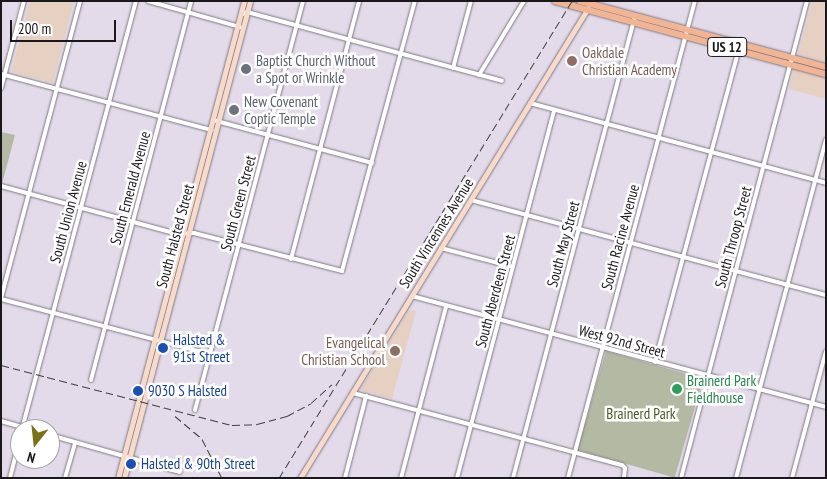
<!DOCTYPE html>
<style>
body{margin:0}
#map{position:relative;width:827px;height:479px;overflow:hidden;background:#e3dbe9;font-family:"PT Sans Narrow",sans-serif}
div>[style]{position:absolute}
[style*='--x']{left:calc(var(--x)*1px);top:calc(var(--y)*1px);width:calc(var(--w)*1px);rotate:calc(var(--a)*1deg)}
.commercial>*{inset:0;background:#e5d0c2}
.green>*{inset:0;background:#b3b9a3;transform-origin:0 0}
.roads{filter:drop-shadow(0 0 1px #807986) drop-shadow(0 0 1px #807986)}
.minor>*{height:4px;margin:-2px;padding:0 2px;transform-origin:2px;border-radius:2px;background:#fff}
.secondary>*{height:5px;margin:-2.5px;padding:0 2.5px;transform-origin:2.5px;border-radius:2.5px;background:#f8daca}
.primary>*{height:5.5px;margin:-2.75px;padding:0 2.75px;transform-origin:2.75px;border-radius:2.75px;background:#f2b594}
.rail>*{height:1px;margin-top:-0.5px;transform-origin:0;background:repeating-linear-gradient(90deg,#413e44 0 8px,transparent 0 12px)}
.dots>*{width:14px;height:14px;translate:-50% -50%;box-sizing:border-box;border:2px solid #fff;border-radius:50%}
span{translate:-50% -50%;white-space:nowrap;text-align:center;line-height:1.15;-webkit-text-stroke:5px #fff;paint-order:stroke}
.shield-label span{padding:1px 4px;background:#fff;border:1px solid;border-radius:4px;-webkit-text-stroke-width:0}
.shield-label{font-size:14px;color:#1a181d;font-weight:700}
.education-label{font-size:15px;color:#785e54}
.left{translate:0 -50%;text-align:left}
.right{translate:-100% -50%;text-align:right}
.worship-label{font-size:15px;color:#5b616d}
.street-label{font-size:15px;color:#1a181d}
.transit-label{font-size:15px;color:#164399}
.leisure-label{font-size:15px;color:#27864d}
.park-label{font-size:15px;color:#4d5826}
.frame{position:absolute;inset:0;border:2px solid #1a181d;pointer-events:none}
.north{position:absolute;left:10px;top:419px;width:50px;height:50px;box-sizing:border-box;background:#fff;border:1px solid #a3a3a5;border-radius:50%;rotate:196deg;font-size:14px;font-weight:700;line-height:20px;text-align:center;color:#1a181d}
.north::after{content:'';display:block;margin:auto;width:18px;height:22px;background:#797316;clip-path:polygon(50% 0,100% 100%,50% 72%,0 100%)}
.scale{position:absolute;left:10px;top:20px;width:106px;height:22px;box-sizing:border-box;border:2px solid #1a181d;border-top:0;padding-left:6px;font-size:15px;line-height:18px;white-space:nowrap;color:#1a181d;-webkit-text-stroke:4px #fff;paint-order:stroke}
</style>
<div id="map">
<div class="commercial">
<div style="clip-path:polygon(30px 1px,74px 1px,53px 83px,11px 72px)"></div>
<div style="clip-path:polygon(812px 1px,826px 1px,826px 62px,798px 54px)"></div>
<div style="clip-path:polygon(794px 69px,826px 77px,826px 99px,789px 89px)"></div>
<div style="clip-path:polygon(409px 310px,416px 311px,392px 399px,360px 390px)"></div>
</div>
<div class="green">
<div style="clip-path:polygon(1px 132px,15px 135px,2px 184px,1px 184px)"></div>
<div style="left:606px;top:351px;width:101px;height:103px;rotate:16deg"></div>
</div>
<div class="roads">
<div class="minor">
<div style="--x:148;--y:1;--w:96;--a:15.8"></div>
<div style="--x:241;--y:15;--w:7;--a:-27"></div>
<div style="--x:247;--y:12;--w:264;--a:15.1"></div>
<div style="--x:453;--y:68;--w:69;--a:-75"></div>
<div style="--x:1;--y:74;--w:218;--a:14.9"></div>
<div style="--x:479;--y:75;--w:87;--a:-58.7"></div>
<div style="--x:1;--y:88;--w:90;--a:-75.2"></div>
<div style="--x:530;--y:103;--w:307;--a:15.1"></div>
<div style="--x:213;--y:120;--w:165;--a:15.1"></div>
<div style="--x:1;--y:186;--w:183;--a:15.2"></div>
<div style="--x:178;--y:234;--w:16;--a:-4"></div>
<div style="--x:194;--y:233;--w:153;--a:14.4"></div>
<div style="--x:342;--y:271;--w:280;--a:-74.9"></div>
<div style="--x:471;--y:200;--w:367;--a:15"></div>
<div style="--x:441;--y:248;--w:74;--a:14.8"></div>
<div style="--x:291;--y:259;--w:267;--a:-75.2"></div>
<div style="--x:412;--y:296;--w:429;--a:15"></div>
<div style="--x:1;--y:298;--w:307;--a:-75.1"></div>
<div style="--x:1;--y:299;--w:215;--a:14.8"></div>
<div style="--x:655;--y:362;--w:329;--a:-75"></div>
<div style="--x:91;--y:380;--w:392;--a:-75.2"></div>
<div style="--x:353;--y:393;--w:278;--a:15"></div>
<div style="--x:622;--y:465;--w:4;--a:45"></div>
<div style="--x:625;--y:468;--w:10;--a:96"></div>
<div style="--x:195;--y:410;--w:423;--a:-75.2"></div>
<div style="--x:1;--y:421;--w:29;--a:16"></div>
<div style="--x:22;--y:429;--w:443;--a:-75.1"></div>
<div style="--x:50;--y:435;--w:135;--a:15.9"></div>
<div style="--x:10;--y:478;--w:41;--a:-76"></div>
<div style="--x:65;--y:478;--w:37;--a:-74"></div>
<div style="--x:345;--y:478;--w:85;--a:-75.6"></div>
<div style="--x:401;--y:478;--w:178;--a:-75.3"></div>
<div style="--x:457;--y:478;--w:381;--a:-75.2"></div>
<div style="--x:513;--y:478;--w:478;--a:-75.2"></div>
<div style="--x:568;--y:478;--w:494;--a:-75.1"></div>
<div style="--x:681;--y:478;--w:493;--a:-75.2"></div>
<div style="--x:736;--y:478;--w:350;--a:-75.1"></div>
<div style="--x:792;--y:478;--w:131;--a:-75"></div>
</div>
<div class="secondary">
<div style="--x:118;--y:478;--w:493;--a:-75.2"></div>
<div style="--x:124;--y:478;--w:493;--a:-75.2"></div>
<div style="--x:300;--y:478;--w:551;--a:-58.5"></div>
</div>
<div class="primary">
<div style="--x:555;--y:1;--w:281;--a:15.1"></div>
<div style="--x:580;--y:1;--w:255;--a:15"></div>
</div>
</div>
<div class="rail">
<div style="--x:1;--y:365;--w:239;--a:14.6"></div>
<div style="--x:232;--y:425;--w:25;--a:-2"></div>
<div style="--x:257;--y:424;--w:31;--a:-15"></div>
<div style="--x:287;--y:416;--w:27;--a:-28"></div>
<div style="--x:311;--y:403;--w:28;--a:-42"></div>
<div style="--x:175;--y:416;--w:35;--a:40"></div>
<div style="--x:202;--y:439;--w:44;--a:62.9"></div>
<div style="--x:279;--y:478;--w:560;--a:-58.44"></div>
</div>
<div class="dots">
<div style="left:572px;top:61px;background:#8d6e63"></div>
<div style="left:246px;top:69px;background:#6b7280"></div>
<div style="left:234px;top:110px;background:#6b7280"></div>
<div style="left:163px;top:348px;background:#1a4fb4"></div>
<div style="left:395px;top:351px;background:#8d6e63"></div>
<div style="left:677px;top:389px;background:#2e9e5b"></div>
<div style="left:138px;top:391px;background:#1a4fb4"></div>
<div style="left:131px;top:464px;background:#1a4fb4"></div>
</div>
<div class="shield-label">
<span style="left:727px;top:47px">US 12</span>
</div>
<div class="education-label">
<span class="left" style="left:582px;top:61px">Oakdale<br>Christian Academy</span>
<span class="right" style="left:385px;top:351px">Evangelical<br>Christian School</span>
</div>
<div class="worship-label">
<span class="left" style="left:256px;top:69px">Baptist Church Without<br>a Spot or Wrinkle</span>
<span class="left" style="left:244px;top:110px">New Covenant<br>Coptic Temple</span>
</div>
<div class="street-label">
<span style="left:130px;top:188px;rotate:-75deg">South Emerald Avenue</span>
<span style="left:238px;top:203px;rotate:-75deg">South Green Street</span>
<span style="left:68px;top:212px;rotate:-75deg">South Union Avenue</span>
<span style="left:436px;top:233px;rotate:-58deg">South Vincennes Avenue</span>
<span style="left:175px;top:236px;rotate:-75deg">South Halsted Street</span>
<span style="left:620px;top:237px;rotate:-75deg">South Racine Avenue</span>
<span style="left:733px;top:237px;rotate:-75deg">South Throop Street</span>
<span style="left:563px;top:244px;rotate:-75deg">South May Street</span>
<span style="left:495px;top:291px;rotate:-75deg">South Aberdeen Street</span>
<span style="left:622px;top:341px;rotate:15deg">West 92nd Street</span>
</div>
<div class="transit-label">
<span class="left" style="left:173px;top:348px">Halsted &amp;<br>91st Street</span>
<span class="left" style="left:148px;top:391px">9030 S Halsted</span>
<span class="left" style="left:141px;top:464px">Halsted &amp; 90th Street</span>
</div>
<div class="leisure-label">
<span class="left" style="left:687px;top:389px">Brainerd Park<br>Fieldhouse</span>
</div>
<div class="park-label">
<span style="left:641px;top:414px">Brainerd Park</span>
</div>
<div class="frame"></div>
<div class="north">N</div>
<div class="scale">200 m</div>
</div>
